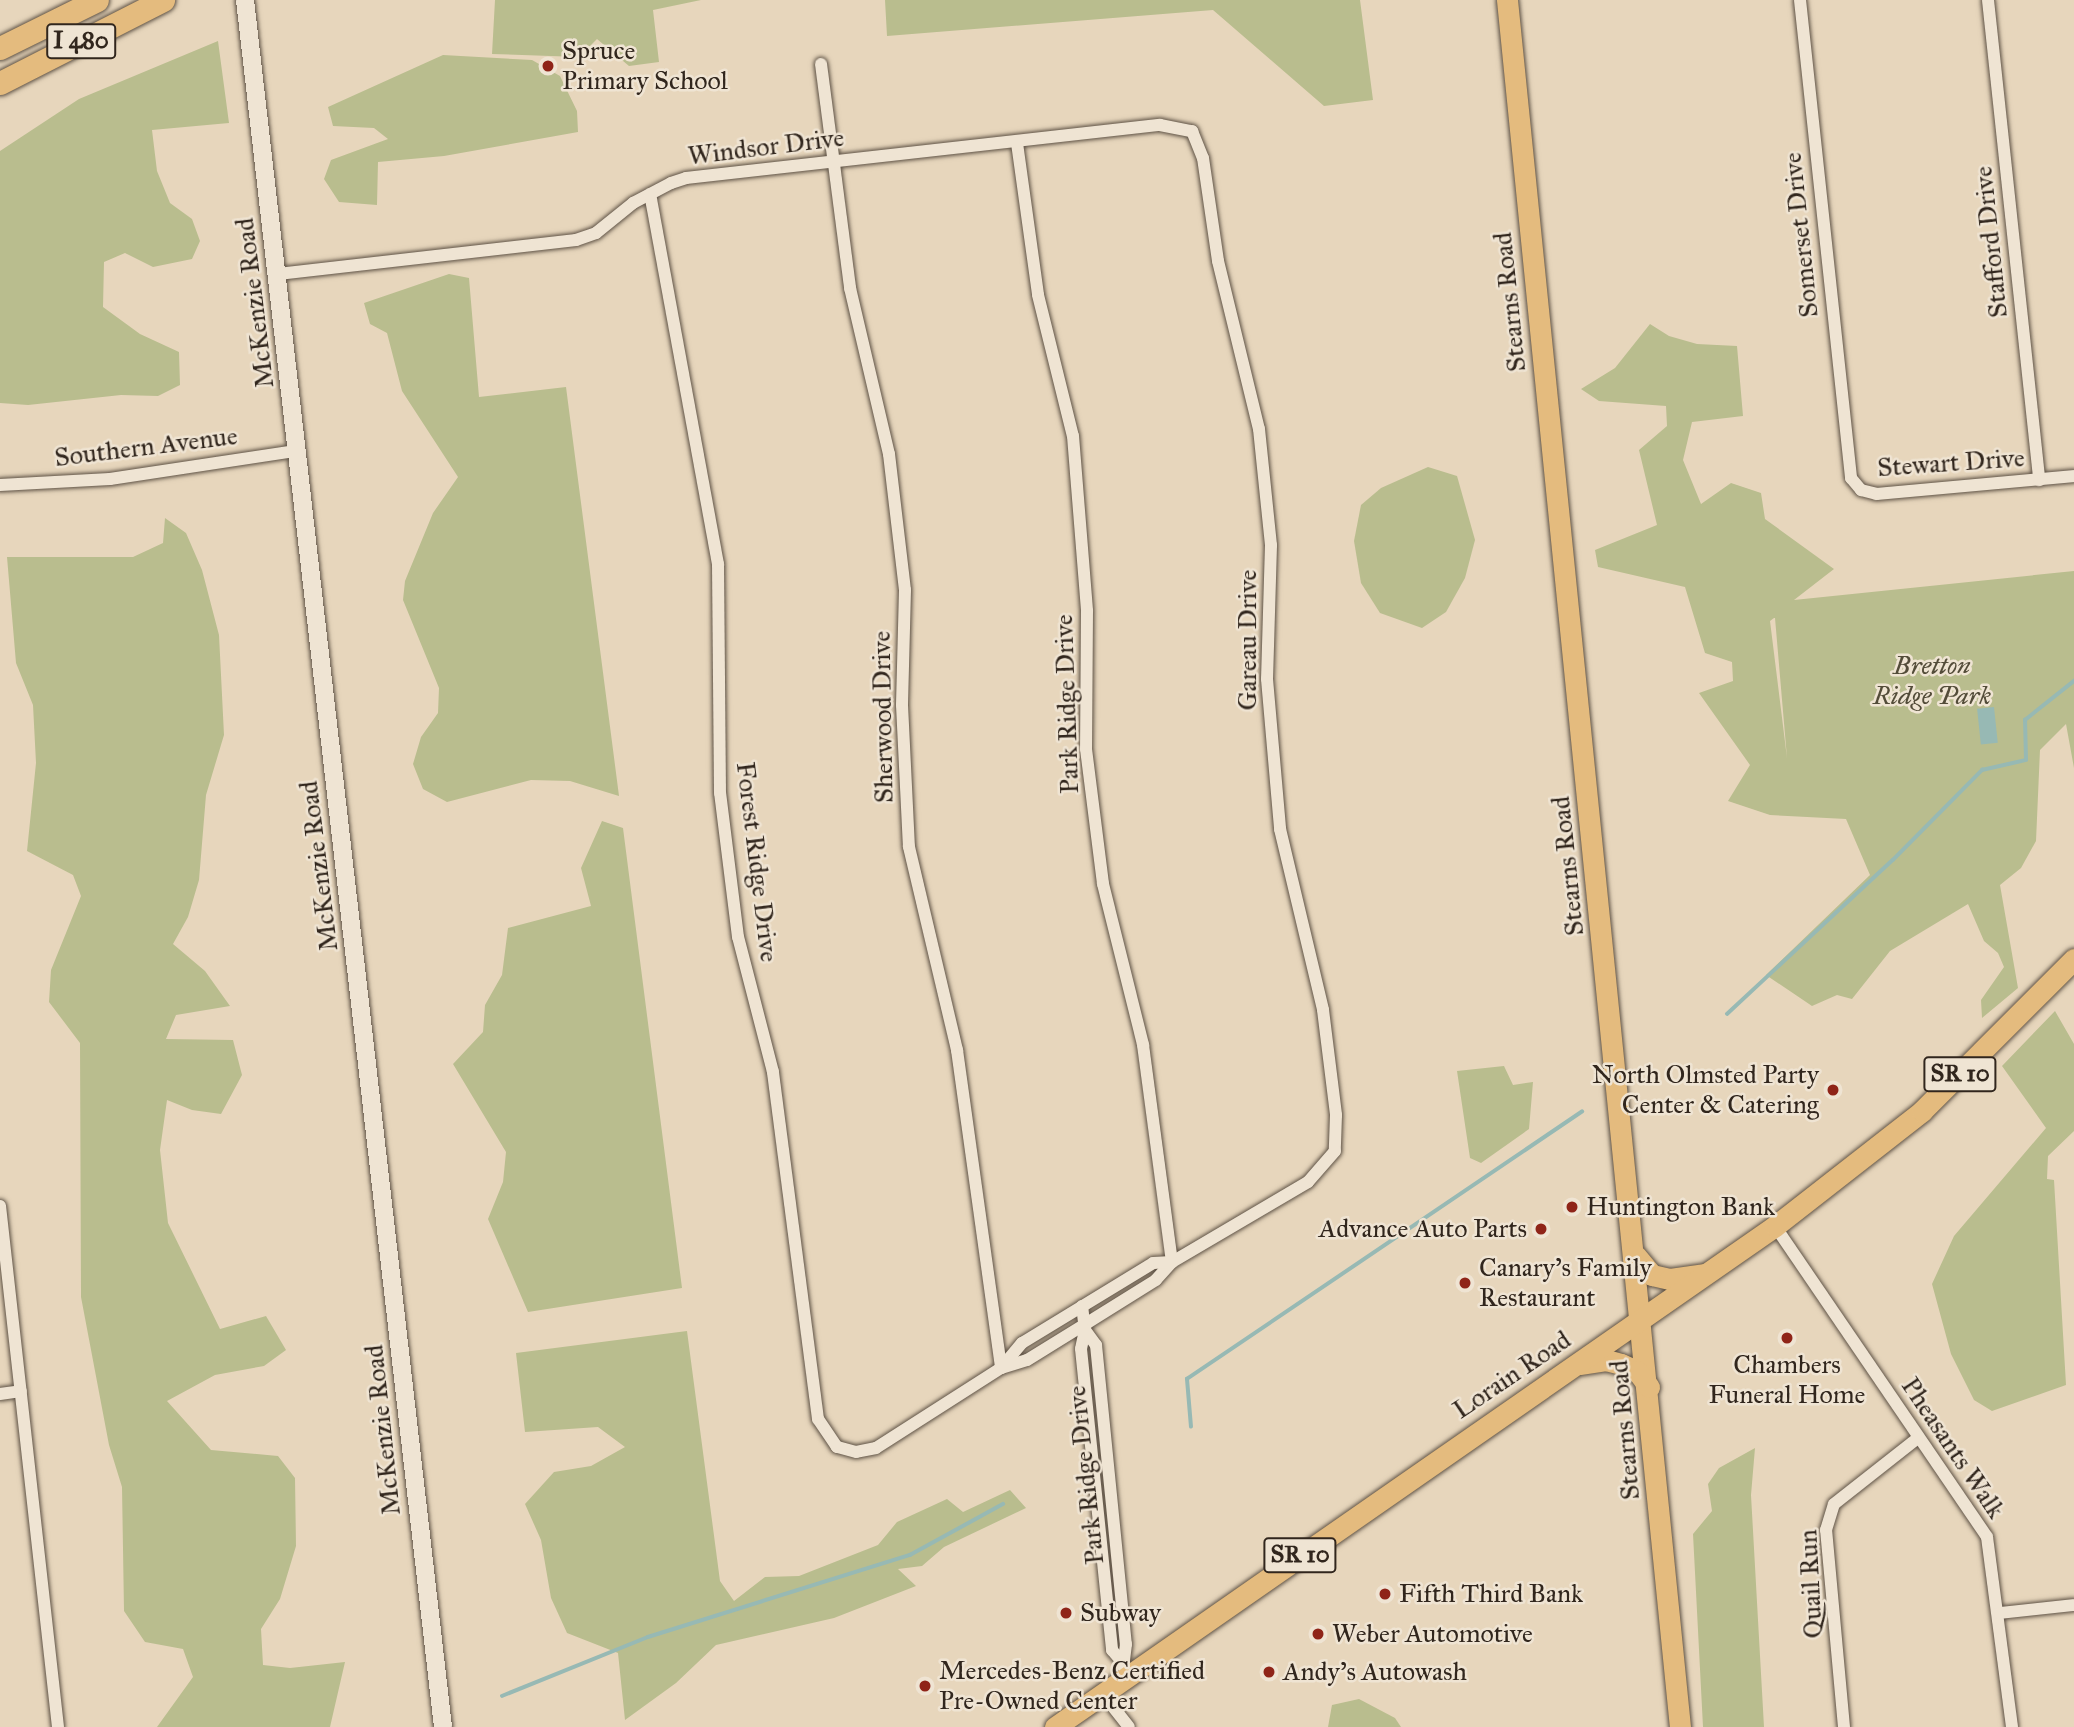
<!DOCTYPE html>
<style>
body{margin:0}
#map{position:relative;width:2074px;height:1727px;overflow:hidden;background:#e7d6bc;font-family:"IM FELL Great Primer",serif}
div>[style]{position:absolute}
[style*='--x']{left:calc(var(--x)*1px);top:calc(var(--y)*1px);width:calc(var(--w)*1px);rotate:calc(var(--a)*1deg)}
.green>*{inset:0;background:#b9bd8e}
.water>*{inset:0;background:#97b9b4;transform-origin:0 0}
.stream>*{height:3.5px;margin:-1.75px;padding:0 1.75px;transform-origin:1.75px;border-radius:1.75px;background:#97b9b4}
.roads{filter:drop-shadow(0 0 2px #5e5245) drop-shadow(0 0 2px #5e5245)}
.street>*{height:12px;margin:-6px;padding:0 6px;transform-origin:6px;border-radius:6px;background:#efe4d3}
.secondary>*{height:18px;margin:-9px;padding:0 9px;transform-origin:9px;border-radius:9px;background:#efe4d3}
.primary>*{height:21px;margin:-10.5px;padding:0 10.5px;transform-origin:10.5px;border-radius:10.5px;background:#e4bb7e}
.highway>*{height:23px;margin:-11.5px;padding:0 11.5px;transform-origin:11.5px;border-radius:11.5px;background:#e4bb7e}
.dots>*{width:19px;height:19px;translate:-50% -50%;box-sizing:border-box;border:4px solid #efe4d3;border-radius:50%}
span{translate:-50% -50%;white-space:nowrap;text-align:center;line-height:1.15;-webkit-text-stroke:5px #efe4d3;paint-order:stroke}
.shield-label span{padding:2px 5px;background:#efe4d3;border:2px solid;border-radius:5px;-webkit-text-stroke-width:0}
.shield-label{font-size:24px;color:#31261d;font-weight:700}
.poi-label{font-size:26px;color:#31261d}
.left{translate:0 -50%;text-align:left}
.right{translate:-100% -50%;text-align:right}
.street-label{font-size:26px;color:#31261d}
.park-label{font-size:26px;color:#534c39;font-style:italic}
</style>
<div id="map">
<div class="green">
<div style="clip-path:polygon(495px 0,701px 0,653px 10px,659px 62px,629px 66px,597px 39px,579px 57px,492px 54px)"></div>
<div style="clip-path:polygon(885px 0,1360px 0,1373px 100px,1324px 106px,1213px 10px,887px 36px)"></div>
<div style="clip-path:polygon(218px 41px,229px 123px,152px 130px,157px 171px,170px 203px,192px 219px,200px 241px,192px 259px,153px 267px,125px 253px,104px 262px,103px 307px,140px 334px,179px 352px,180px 385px,158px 396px,121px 395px,28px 405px,0 403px,0 151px,79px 99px)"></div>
<div style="clip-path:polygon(443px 55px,532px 60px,560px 76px,577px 111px,578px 132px,444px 156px,378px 162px,377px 205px,339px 202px,324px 179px,331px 160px,388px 139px,374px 128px,333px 126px,328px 107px)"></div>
<div style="clip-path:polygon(449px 274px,469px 278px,479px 397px,566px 387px,619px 796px,570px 781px,531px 780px,447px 802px,423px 789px,413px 764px,421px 737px,438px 713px,439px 688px,403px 600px,405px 581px,433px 513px,458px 477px,402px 391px,387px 333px,370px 324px,364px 303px)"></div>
<div style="clip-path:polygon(evenodd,1650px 324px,1669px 336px,1697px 344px,1737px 346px,1743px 416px,1692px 422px,1683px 460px,1701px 504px,1731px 483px,1761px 493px,1765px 519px,1834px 569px,1794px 600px,2074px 571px,2074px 768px,2066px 724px,2040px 750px,2036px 841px,2021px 868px,2000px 885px,2018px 988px,1982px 1018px,1981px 1000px,2004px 967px,1998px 953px,1984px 941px,1968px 904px,1890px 951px,1852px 999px,1837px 995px,1812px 1006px,1766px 975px,1870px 875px,1846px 819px,1770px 815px,1728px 801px,1750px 765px,1699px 693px,1733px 681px,1732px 662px,1705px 653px,1685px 587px,1598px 567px,1595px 550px,1657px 525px,1639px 450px,1667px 426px,1666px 406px,1599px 401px,1581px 389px,1615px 368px,1650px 324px,1774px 618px,1775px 618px,1787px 758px,1770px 621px,1774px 618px)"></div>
<div style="clip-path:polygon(1428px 467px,1457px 476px,1475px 540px,1465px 578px,1446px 612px,1422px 628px,1380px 613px,1361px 583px,1354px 541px,1361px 505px,1381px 488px)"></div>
<div style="clip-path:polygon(165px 518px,186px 533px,202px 570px,219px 635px,224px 735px,206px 795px,199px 880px,188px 917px,173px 944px,205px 971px,230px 1006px,176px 1015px,166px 1039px,233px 1040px,242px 1075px,221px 1114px,192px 1110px,167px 1100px,160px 1150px,168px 1223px,220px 1329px,266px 1316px,286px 1350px,264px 1366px,215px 1375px,167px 1401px,211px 1450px,278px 1456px,295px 1478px,296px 1546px,280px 1599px,261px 1629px,263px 1665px,290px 1668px,345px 1662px,330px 1727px,157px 1727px,193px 1677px,183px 1649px,145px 1642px,124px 1611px,122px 1487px,109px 1445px,81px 1297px,80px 1043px,49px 1002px,51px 970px,81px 896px,73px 875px,27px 851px,36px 763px,33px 705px,16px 663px,7px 557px,133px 557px,163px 543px)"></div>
<div style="clip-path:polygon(602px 821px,623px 828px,682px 1288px,528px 1312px,488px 1219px,503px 1182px,506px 1152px,453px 1064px,483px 1032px,485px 1005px,502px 975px,508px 928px,591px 906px,581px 868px)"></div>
<div style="clip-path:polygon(2055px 1011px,2074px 1044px,2074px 1131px,2048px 1156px,2047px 1179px,2054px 1180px,2066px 1385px,1992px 1411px,1974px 1400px,1951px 1354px,1932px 1284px,1954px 1236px,2046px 1128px,2002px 1066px)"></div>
<div style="clip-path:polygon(1504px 1066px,1513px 1085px,1533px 1082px,1529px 1129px,1481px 1163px,1470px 1158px,1457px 1071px)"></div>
<div style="clip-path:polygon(687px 1331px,720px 1581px,734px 1601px,765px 1577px,799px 1576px,878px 1545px,897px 1522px,947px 1499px,963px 1512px,1010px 1490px,1026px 1508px,944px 1547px,922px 1566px,898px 1569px,916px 1586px,834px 1618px,716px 1645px,676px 1683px,625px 1720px,618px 1653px,567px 1633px,551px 1598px,541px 1540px,525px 1504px,554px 1472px,591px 1466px,625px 1447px,598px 1427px,525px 1432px,516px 1353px)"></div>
<div style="clip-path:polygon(1755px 1448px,1751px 1495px,1764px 1727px,1703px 1727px,1693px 1534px,1712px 1511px,1708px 1484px,1719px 1468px)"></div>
<div style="clip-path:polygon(1359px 1699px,1395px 1718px,1401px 1727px,1328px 1727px,1332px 1705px)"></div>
</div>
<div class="water">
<div style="left:1994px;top:707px;width:36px;height:17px;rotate:84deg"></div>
</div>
<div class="stream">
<div style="--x:1727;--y:1014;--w:226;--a:-42.9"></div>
<div style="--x:1893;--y:860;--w:127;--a:-45.3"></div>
<div style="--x:1982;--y:770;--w:45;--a:-12.8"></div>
<div style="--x:2026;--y:760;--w:40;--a:-91.4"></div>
<div style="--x:2025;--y:720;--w:63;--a:-38.5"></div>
<div style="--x:1191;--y:1427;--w:48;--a:-94.8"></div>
<div style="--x:1187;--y:1379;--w:477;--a:-34.1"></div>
<div style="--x:502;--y:1696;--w:157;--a:-22"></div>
<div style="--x:648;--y:1637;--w:275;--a:-17.4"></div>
<div style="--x:910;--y:1555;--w:106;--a:-28.7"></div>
</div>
<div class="roads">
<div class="street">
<div style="--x:1800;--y:0;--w:481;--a:83.9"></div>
<div style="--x:1851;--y:478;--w:16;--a:50"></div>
<div style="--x:1861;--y:490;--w:16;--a:14"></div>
<div style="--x:1877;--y:494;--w:198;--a:-5.2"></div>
<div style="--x:1988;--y:0;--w:483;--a:83.9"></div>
<div style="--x:821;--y:64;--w:226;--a:82.6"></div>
<div style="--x:850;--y:288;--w:171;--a:76.8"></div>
<div style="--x:889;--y:454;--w:137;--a:83.3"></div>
<div style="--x:905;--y:590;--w:115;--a:91.5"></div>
<div style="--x:902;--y:705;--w:142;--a:87.2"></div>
<div style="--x:909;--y:847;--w:209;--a:76.7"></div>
<div style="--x:957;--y:1050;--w:321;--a:82.1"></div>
<div style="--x:1017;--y:143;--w:153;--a:82.1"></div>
<div style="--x:1038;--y:295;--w:145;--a:76.1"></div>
<div style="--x:1073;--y:436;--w:176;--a:85.4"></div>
<div style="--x:1087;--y:611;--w:138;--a:90.4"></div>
<div style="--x:1086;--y:749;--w:136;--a:82.8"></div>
<div style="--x:1103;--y:884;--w:166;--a:76"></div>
<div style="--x:1143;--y:1045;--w:219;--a:82.4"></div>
<div style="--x:278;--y:274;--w:300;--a:-6.5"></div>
<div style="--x:576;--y:240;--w:21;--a:-19"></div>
<div style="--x:596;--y:233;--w:48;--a:-39"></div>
<div style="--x:633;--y:203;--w:43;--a:-27.8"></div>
<div style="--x:671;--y:183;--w:16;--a:-18"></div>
<div style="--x:686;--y:178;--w:477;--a:-6.4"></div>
<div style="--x:1160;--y:125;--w:33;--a:11"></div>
<div style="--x:1192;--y:131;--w:29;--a:68"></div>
<div style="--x:1203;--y:158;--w:104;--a:81.7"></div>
<div style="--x:1218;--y:261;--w:173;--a:76.3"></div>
<div style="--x:1259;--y:429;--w:117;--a:84.1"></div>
<div style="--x:1271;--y:545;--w:134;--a:91.7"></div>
<div style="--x:1267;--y:679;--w:151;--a:85"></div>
<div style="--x:1280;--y:829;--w:186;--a:76.6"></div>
<div style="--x:1323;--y:1010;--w:106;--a:82.9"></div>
<div style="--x:1336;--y:1115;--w:36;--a:92"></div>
<div style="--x:1335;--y:1151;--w:41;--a:131.1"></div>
<div style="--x:1308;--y:1182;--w:158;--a:149.5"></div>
<div style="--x:1172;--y:1262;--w:24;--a:132"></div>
<div style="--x:1156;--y:1280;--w:81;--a:148.1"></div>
<div style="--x:1087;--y:1323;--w:70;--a:148.3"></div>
<div style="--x:1027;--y:1360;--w:27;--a:163"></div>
<div style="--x:1001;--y:1368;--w:148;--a:147.4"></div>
<div style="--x:876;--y:1448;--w:20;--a:169"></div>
<div style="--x:856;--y:1452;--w:20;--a:-165"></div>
<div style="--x:837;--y:1447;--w:34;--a:-124"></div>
<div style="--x:818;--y:1419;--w:350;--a:-97.4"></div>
<div style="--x:773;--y:1072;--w:139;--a:-104.5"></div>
<div style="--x:738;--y:937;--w:145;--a:-97.1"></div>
<div style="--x:720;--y:793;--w:229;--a:-90.5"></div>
<div style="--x:718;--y:564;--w:376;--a:-100.4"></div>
<div style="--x:0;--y:485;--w:110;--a:-3.1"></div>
<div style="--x:110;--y:479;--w:188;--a:-8.6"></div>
<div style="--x:0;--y:1206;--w:524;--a:83.65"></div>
<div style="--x:1775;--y:1226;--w:376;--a:55.7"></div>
<div style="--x:1987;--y:1537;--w:192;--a:82.5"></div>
<div style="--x:1082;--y:1306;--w:24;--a:83"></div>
<div style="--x:1085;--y:1330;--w:19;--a:102"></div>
<div style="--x:1081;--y:1349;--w:303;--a:84.1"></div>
<div style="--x:1112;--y:1650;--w:16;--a:50"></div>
<div style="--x:1085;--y:1330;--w:19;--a:54"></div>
<div style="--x:1096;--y:1345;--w:301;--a:84.3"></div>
<div style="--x:1126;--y:1644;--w:23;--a:97"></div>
<div style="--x:1001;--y:1368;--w:33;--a:-50"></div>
<div style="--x:1022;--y:1343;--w:153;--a:-31.4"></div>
<div style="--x:1153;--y:1263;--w:19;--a:-3"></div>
<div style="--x:0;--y:1394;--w:21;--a:-8"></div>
<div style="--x:2000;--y:1613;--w:74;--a:-6.2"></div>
<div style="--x:1102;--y:1693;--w:43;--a:51.5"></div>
<div style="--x:1844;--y:1727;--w:198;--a:-95.2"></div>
<div style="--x:1826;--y:1530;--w:27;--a:-73"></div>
<div style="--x:1834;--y:1504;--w:107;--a:-38.2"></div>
</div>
<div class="secondary">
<div style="--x:245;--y:0;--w:1738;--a:83.46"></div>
</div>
<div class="primary">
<div style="--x:1507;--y:0;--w:1736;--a:84.28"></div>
<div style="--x:1636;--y:1256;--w:25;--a:50"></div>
<div style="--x:1652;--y:1275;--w:18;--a:13"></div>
<div style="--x:1670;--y:1279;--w:34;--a:-8"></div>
<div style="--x:1581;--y:1364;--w:25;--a:-9"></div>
<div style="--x:1606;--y:1360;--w:16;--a:15"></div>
<div style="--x:1621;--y:1364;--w:17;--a:24"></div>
<div style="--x:1637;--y:1371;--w:20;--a:53"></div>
<div style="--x:1055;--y:1727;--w:877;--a:-34.83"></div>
<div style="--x:1775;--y:1226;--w:187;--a:-38"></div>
<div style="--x:1922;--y:1111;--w:215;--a:-45"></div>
</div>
<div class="highway">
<div style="--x:0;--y:48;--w:108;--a:-26.3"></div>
<div style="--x:0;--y:83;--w:183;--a:-27"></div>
</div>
</div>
<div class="dots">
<div style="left:548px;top:66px;background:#8f2418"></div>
<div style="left:1833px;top:1090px;background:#8f2418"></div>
<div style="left:1572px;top:1207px;background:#8f2418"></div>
<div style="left:1541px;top:1229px;background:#8f2418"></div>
<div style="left:1465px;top:1283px;background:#8f2418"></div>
<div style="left:1787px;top:1338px;background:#8f2418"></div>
<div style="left:1385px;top:1594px;background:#8f2418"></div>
<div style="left:1066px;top:1613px;background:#8f2418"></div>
<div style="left:1318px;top:1634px;background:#8f2418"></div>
<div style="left:1269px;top:1672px;background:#8f2418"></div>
<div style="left:925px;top:1686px;background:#8f2418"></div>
</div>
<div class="shield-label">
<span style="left:81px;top:41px">I 480</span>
<span style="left:1960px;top:1074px">SR 10</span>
<span style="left:1300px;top:1555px">SR 10</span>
</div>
<div class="poi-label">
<span class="left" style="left:562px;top:66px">Spruce<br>Primary School</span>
<span class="right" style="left:1819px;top:1090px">North Olmsted Party<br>Center &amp; Catering</span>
<span class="left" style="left:1586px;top:1207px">Huntington Bank</span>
<span class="right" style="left:1527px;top:1229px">Advance Auto Parts</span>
<span class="left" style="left:1479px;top:1283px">Canary's Family<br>Restaurant</span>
<span style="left:1787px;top:1380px">Chambers<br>Funeral Home</span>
<span class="left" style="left:1399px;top:1594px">Fifth Third Bank</span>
<span class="left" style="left:1080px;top:1613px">Subway</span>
<span class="left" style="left:1332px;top:1634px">Weber Automotive</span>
<span class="left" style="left:939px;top:1686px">Mercedes-Benz Certified<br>Pre-Owned Center</span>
<span class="left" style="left:1283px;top:1672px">Andy's Autowash</span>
</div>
<div class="street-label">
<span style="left:766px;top:147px;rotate:-7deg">Windsor Drive</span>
<span style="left:1801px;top:235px;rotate:-96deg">Somerset Drive</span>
<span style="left:1991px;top:242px;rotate:-96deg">Stafford Drive</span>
<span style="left:1510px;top:302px;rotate:-96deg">Stearns Road</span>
<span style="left:255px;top:303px;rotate:-97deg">McKenzie Road</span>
<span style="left:146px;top:447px;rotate:-7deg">Southern Avenue</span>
<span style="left:1951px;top:463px;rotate:-4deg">Stewart Drive</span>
<span style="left:1248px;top:640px;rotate:-90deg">Gareau Drive</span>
<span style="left:1067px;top:704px;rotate:-92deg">Park Ridge Drive</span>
<span style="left:883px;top:717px;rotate:-91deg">Sherwood Drive</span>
<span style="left:757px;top:862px;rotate:83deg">Forest Ridge Drive</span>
<span style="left:319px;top:866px;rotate:-97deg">McKenzie Road</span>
<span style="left:1568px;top:866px;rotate:-96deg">Stearns Road</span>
<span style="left:1512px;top:1375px;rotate:-34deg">Lorain Road</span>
<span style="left:383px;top:1430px;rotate:-96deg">McKenzie Road</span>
<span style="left:1625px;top:1430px;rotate:-95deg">Stearns Road</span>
<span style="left:1953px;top:1448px;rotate:56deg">Pheasants Walk</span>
<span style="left:1086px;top:1475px;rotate:-96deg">Park Ridge Drive</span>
<span style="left:1811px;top:1584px;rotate:-93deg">Quail Run</span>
</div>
<div class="park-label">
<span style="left:1932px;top:681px">Bretton<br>Ridge Park</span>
</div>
</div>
